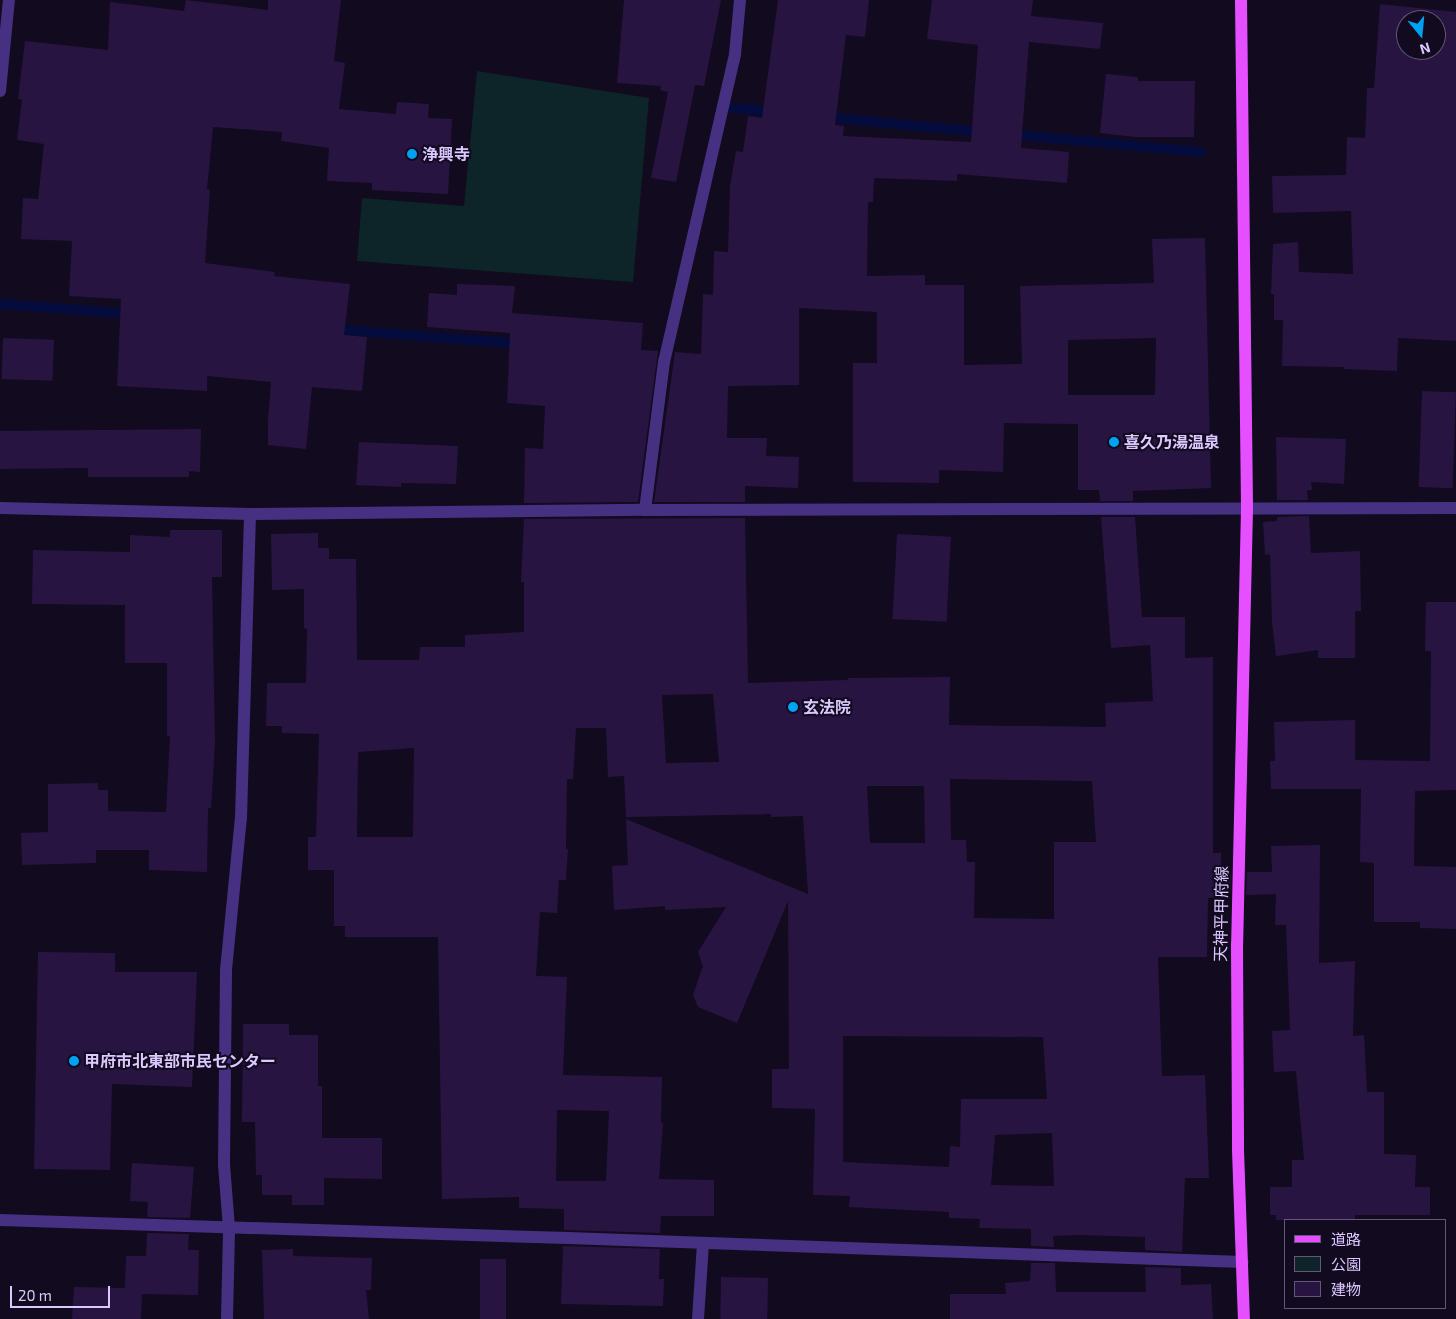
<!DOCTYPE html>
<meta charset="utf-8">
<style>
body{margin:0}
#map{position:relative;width:1456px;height:1319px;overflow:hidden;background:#120a1f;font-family:"Exo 2","Noto Sans JP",sans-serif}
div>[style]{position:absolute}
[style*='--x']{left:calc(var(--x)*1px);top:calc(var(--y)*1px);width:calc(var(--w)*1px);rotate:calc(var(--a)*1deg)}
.green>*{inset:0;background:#0d2429}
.stream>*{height:10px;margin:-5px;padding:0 5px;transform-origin:5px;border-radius:5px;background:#040c3e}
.building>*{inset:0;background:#281441;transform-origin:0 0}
.minor>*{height:12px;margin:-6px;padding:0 6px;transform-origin:6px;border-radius:6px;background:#463082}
.major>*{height:12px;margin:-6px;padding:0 6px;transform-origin:6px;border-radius:6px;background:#e64fff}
.dots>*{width:14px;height:14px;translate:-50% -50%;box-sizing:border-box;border:2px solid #120a1f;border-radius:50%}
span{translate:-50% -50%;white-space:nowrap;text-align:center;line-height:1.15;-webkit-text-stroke:4px #120a1f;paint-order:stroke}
.poi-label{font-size:16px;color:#dbc8ff;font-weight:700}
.left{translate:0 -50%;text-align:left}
.street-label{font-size:16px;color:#dbc8ff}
.legend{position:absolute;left:1284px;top:1219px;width:162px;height:90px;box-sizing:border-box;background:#120a1f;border:1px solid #625679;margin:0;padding:6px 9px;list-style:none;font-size:15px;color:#dbc8ff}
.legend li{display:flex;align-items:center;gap:10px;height:25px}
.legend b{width:25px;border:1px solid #625679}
.north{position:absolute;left:1396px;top:10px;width:50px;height:50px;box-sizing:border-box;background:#120a1f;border:1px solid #625679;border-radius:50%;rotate:163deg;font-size:14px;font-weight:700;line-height:20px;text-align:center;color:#dbc8ff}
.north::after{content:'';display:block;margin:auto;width:18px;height:22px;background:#00a3f3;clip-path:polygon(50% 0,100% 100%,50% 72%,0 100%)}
.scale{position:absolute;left:10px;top:1286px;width:100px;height:22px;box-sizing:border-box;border:2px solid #dbc8ff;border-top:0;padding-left:6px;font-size:15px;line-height:18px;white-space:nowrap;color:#dbc8ff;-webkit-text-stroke:4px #120a1f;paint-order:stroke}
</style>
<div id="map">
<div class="green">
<div style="clip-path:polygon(477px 71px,649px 98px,633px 282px,357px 261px,362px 198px,464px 206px)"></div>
</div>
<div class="stream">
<div style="--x:723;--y:107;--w:52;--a:5.5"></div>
<div style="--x:824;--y:117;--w:161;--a:5.4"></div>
<div style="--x:1008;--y:134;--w:194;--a:5.3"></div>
<div style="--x:0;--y:304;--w:132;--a:4.3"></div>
<div style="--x:331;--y:329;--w:193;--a:4.5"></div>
</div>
<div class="building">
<div style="clip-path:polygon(186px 0,268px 10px,268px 0,341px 0,334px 61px,345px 63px,339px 109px,396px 114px,397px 102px,429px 104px,428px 118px,452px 119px,448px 194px,372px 190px,372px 183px,327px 181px,329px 148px,281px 141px,282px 132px,213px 127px,207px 189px,210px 190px,205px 263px,275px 272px,274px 276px,350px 284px,344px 335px,367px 337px,362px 391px,312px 387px,306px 449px,268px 445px,268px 419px,271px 382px,207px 376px,207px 391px,117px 386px,121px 299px,69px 296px,72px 241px,21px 239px,23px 198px,38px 199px,44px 144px,17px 140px,22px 100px,18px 99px,25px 41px,108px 50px,110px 2px,184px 11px)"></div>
<div style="clip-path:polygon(624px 0,721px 0,704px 86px,695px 85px,676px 182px,651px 178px,668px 92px,660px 90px,661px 86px,617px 83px)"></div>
<div style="clip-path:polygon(evenodd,778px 0,869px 0,865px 37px,846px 35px,835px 125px,844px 126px,843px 136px,971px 142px,978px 45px,927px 39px,932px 0,1033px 0,1031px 16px,1103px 23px,1100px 49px,1029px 42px,1021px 148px,1069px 152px,1067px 183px,957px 174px,957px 181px,874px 178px,873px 202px,868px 202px,867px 276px,925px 275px,925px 285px,964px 285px,964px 365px,1022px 364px,1020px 286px,1154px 283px,1152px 239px,1205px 238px,1211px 488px,1133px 491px,1133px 501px,1100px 501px,1099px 490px,1078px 490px,1078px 424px,1004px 423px,1003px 472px,939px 470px,939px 483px,853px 482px,853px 363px,877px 363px,877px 312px,799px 308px,799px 385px,728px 386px,727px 438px,767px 438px,766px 456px,799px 457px,798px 488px,745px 486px,745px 502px,654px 502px,675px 352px,701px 354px,703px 294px,713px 295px,714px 251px,728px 252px,730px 186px,736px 151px,743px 152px,748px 116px,762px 118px,778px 0,1156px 338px,1155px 395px,1068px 395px,1068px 340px,1156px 338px)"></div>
<div style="clip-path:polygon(evenodd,1380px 4px,1456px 12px,1456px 341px,1398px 338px,1397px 371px,1344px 369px,1344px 367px,1282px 366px,1283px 320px,1274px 320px,1274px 294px,1271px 294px,1273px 244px,1298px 242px,1299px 272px,1353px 274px,1351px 211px,1273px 213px,1272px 176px,1346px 175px,1347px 137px,1365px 138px,1367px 88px,1374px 88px,1380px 4px,1406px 20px,1436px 20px,1436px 50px,1406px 50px,1406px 20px)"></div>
<div style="clip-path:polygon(1106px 74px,1138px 77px,1138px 81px,1195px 81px,1194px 137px,1135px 137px,1100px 133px)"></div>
<div style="clip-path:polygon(457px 284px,515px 286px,512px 313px,643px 323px,641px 350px,658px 351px,638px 502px,524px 503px,525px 448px,543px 449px,545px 406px,507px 403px,510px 333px,427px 327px,429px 293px,457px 295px)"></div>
<div style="left:3px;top:338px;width:51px;height:41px;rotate:2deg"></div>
<div style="left:1422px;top:391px;width:34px;height:96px;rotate:2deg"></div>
<div style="clip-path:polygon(201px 429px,200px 472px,189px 471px,189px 477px,88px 477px,88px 468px,0 469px,0 431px)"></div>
<div style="clip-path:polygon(1276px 437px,1346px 439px,1344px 484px,1311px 482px,1312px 490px,1307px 490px,1308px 500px,1277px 500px)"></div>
<div style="clip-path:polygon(359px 442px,458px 446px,456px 484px,401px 483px,401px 487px,356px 485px)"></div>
<div style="clip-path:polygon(1309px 516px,1311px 553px,1360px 551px,1361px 611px,1355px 611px,1355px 658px,1318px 658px,1318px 650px,1276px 656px,1272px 623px,1270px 554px,1265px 555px,1263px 522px,1277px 521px,1277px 517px)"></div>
<div style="clip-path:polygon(evenodd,1101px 517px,1135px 517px,1142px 617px,1185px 617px,1185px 658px,1213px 657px,1213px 853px,1221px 853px,1221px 871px,1231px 872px,1230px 896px,1208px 898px,1207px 957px,1158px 957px,1162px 1076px,1205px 1075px,1209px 1178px,1185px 1178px,1182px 1252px,1145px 1250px,1145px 1237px,1080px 1235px,1053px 1236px,1054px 1247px,1031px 1246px,1031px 1229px,979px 1228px,980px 1219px,949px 1218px,949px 1212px,849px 1207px,850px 1196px,813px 1195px,815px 1109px,772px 1108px,772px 1069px,789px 1069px,788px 901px,737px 1023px,698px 1007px,693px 995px,703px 966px,698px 952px,726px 907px,665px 910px,665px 906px,614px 910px,612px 866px,628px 865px,626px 819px,808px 894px,803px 816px,771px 817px,771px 814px,626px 817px,624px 776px,608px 777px,606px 728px,576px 728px,573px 779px,567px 779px,566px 849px,568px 849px,566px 880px,559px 880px,557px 913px,540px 912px,536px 976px,567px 977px,563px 1075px,662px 1077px,661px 1123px,663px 1123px,659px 1179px,714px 1180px,714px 1216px,661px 1216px,660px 1233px,564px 1230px,564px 1209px,519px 1208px,519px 1197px,442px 1199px,438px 937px,345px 937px,345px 926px,334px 926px,334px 870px,308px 870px,308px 837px,316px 837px,319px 734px,282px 733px,282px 726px,266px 726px,267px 683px,306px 683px,307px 629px,304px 628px,304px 589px,272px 590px,271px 534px,318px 533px,318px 548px,329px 548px,329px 559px,356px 559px,357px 660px,419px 660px,420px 647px,465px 647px,465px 635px,524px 632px,524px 582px,521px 582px,524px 519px,745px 518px,748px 683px,848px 680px,848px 678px,950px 677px,949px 725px,1106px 727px,1105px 703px,1153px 701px,1150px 645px,1111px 648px,1101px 517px,713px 694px,719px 762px,666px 763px,662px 695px,713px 694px,1101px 517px,414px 748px,413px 837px,357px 837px,358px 752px,414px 748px,1101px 517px,950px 779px,1092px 781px,1096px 842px,1054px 842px,1054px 919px,974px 918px,975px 862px,967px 862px,966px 840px,951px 840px,950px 779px,1101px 517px,867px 786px,924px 786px,925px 843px,870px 843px,867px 786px,1101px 517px,843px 1036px,1043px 1037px,1047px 1099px,961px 1099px,960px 1147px,950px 1146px,949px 1167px,843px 1162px,843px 1036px,1101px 517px,557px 1110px,609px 1111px,606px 1181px,556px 1181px,557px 1110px,1101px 517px,1052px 1133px,1054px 1186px,991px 1185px,995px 1135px,1052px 1133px)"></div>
<div style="clip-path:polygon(170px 530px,222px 530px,222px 577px,212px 577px,215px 744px,211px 808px,208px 808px,207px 872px,149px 870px,149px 850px,96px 850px,96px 863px,22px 865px,21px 833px,48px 832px,48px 784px,98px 783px,98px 790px,108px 790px,108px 811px,166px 812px,170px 736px,167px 736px,167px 663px,125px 663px,125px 605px,32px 604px,33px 550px,130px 552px,130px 535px,170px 537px)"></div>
<div style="left:897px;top:534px;width:54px;height:85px;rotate:3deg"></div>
<div style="clip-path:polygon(1426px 602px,1456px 602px,1456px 790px,1415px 791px,1414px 866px,1456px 867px,1456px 929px,1420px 928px,1420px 922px,1374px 922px,1374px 863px,1360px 862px,1361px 789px,1271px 789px,1270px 761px,1275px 761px,1274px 722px,1355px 720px,1355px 760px,1430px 761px,1431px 651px,1425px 651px)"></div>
<div style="clip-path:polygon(1320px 845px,1319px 963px,1355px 961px,1353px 1036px,1364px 1035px,1367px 1092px,1384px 1092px,1384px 1154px,1416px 1155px,1415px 1187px,1430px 1187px,1430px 1215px,1355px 1215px,1355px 1220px,1276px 1220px,1276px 1215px,1270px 1215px,1270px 1187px,1292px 1187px,1292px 1160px,1304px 1160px,1296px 1071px,1274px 1072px,1272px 1031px,1290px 1030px,1286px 925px,1275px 925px,1276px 894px,1246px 895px,1247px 872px,1272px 872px,1271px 846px)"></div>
<div style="clip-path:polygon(38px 952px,115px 953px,115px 972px,197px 972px,192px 1087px,112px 1084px,110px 1170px,34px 1169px)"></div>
<div style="clip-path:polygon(243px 1024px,289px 1024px,289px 1035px,318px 1035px,318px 1086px,322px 1086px,322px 1138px,382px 1138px,382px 1179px,324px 1178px,324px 1205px,292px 1205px,292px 1195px,262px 1195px,262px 1175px,256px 1175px,255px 1122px,242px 1122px)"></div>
<div style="clip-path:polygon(132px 1163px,194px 1167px,190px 1218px,147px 1217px,148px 1202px,130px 1201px)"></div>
<div style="clip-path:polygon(147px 1233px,189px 1234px,188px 1250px,199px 1250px,198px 1295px,142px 1294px,141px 1319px,72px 1319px,74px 1287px,125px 1288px,126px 1256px,146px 1256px)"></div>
<div style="clip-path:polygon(563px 1246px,660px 1249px,659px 1279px,664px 1279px,663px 1306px,561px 1304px)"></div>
<div style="clip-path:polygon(293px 1249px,293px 1256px,372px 1258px,371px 1290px,366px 1290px,369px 1319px,264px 1319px,262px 1250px)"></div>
<div style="left:480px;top:1259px;width:26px;height:60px"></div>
<div style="clip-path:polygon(1031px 1263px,1055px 1263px,1056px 1292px,1146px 1292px,1145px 1267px,1181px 1268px,1181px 1285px,1211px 1284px,1213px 1319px,950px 1319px,950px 1294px,1006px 1294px,1005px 1283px,1030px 1281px)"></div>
<div style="left:721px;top:1277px;width:47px;height:42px;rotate:1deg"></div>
</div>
<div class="minor">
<div style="--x:0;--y:91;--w:91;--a:-84.4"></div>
<div style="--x:0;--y:508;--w:250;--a:1.4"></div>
<div style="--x:250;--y:514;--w:395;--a:-0.6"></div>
<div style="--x:645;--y:510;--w:811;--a:-0.14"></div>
<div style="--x:645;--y:510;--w:149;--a:-82.7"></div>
<div style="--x:664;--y:362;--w:316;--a:-77"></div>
<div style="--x:735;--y:54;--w:54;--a:-84.7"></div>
<div style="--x:0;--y:1220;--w:568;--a:1.82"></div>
<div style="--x:568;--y:1238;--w:675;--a:2.04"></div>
<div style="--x:227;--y:1319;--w:91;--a:-88.7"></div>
<div style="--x:229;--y:1228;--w:64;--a:-94.5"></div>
<div style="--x:224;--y:1164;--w:194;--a:-89.4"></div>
<div style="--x:226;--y:970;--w:153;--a:-84.4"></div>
<div style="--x:241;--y:818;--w:304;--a:-88.3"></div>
<div style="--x:698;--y:1319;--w:76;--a:-86.2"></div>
</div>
<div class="major">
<div style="--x:1241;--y:0;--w:509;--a:89.32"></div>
<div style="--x:1247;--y:509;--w:436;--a:91.3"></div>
<div style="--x:1237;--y:945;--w:205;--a:89.7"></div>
<div style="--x:1238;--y:1150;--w:169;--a:88"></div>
</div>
<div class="dots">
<div style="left:412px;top:154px;background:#00a3f3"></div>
<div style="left:1114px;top:442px;background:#00a3f3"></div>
<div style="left:793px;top:707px;background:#00a3f3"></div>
<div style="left:74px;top:1061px;background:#00a3f3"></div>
</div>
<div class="poi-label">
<span class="left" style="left:422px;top:154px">浄興寺</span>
<span class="left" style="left:1124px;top:442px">喜久乃湯温泉</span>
<span class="left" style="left:803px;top:707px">玄法院</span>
<span class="left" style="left:84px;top:1061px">甲府市北東部市民センター</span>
</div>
<div class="street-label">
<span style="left:1221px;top:914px;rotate:-89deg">天神平甲府線</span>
</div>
<ul class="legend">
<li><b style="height:6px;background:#e64fff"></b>道路</li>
<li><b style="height:14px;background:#0d2429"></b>公園</li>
<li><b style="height:14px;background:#281441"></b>建物</li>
</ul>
<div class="north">N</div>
<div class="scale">20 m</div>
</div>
